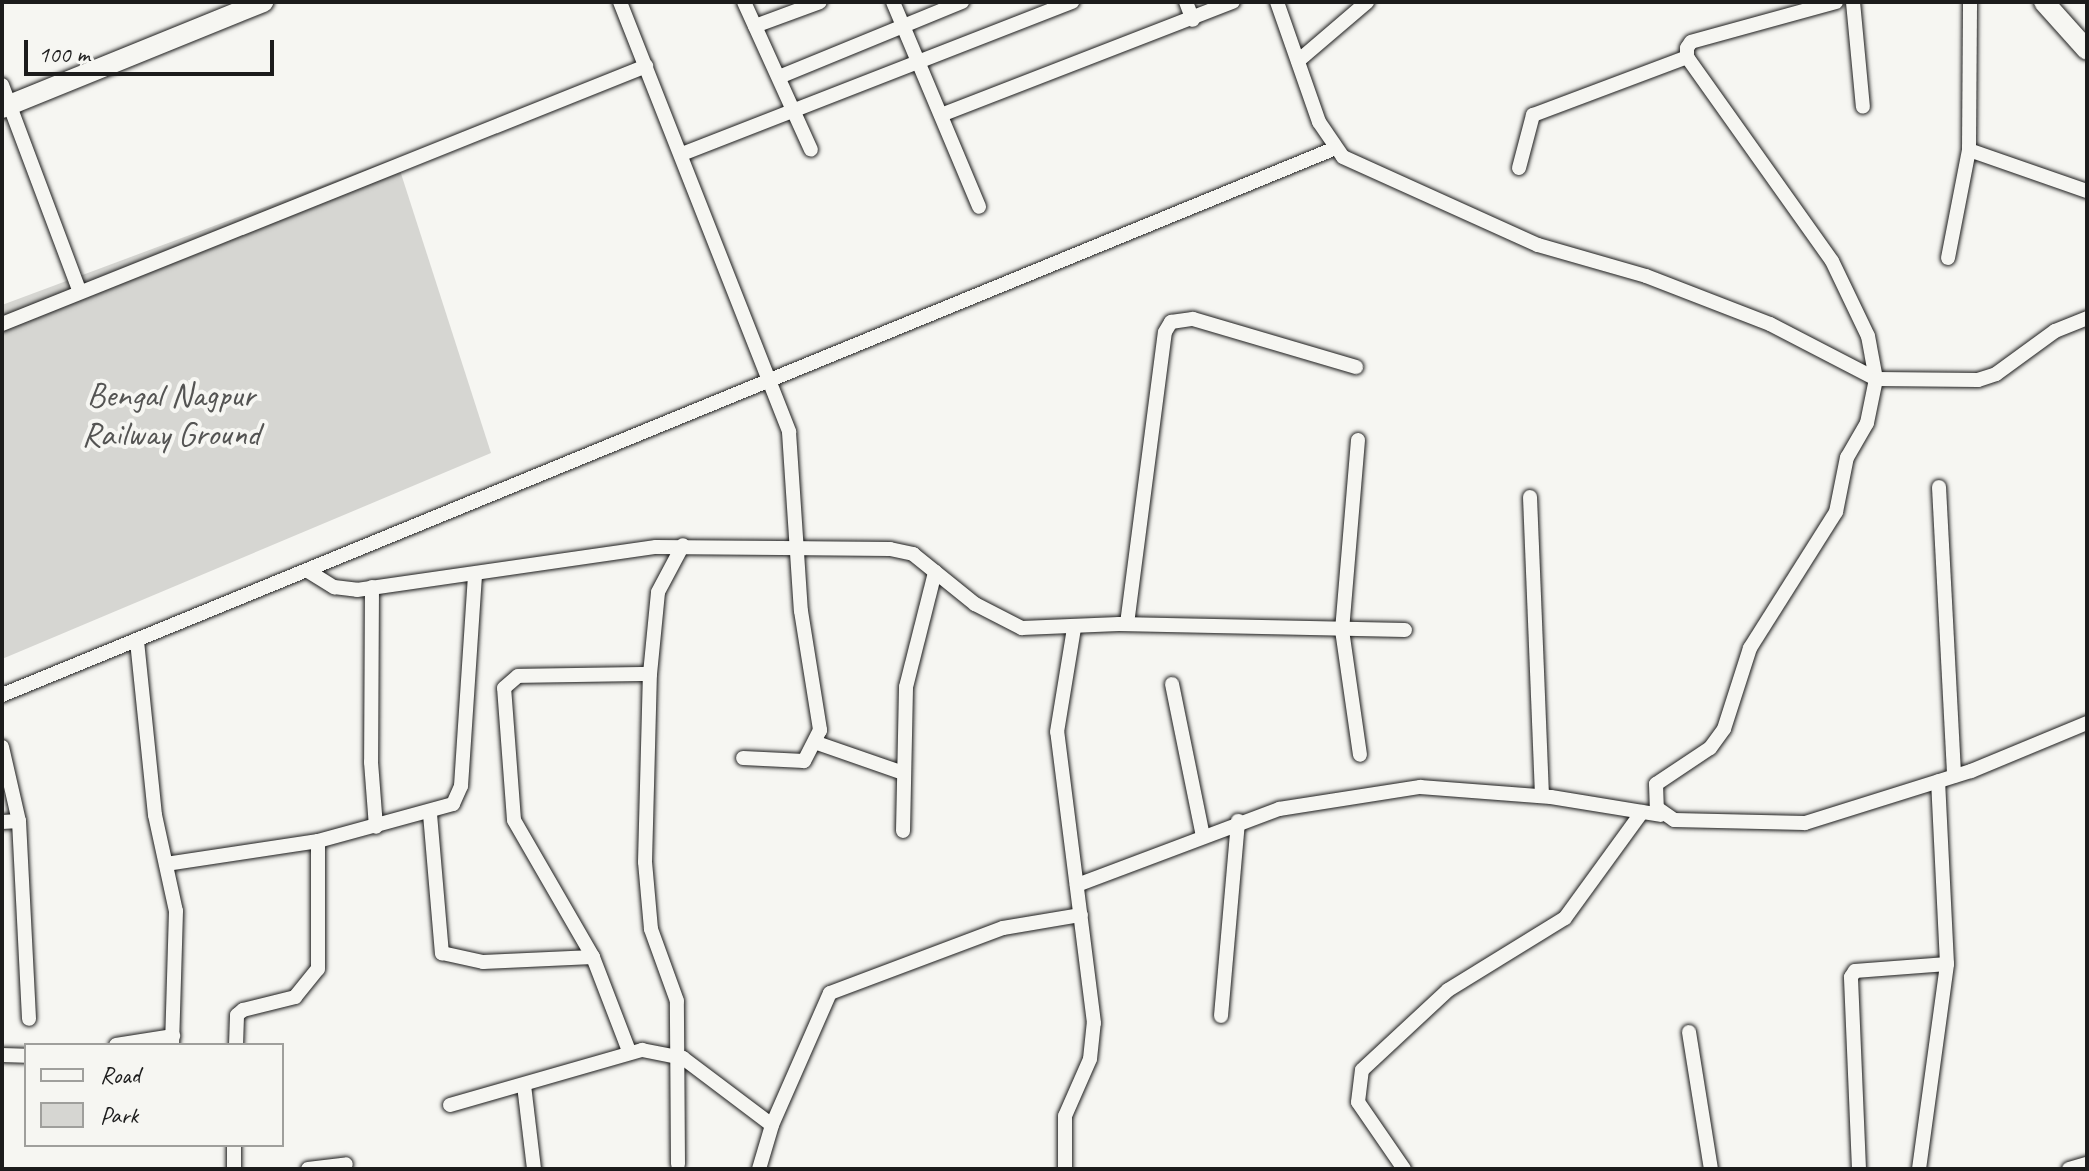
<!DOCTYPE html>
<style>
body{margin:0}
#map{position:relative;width:2089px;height:1171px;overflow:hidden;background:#f6f6f2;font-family:Caveat,sans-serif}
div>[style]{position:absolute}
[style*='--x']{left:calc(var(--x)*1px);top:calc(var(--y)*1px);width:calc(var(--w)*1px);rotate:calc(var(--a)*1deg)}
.green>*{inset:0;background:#d6d6d2}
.roads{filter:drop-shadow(0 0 2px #1c1c1c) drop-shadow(0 0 2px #1c1c1c)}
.street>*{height:14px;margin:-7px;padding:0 7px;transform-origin:7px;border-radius:7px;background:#f6f6f2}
.secondary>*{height:20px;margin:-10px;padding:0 10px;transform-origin:10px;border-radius:10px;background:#f6f6f2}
span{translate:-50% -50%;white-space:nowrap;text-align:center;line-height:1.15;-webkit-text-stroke:8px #f6f6f2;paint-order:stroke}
.park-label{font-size:34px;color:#545453}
.frame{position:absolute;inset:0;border:4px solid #1c1c1c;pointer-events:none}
.legend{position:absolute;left:24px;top:1043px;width:260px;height:104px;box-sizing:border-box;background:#f6f6f2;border:2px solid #9f9f9c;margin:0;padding:10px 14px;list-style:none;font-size:24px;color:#1c1c1c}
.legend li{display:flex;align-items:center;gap:16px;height:40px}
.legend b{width:40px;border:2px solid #9f9f9c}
.scale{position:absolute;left:24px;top:40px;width:250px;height:36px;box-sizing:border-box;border:4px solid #1c1c1c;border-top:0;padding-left:10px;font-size:24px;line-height:28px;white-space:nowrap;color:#1c1c1c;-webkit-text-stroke:6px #f6f6f2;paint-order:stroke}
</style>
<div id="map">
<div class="green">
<div style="clip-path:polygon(396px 158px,491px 453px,2px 659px,2px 305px)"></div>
</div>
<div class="roads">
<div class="street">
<div style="--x:620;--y:2;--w:462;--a:68.5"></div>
<div style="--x:789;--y:432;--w:179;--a:86.2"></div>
<div style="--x:801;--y:611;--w:121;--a:80.9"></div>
<div style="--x:820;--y:730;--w:35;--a:117"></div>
<div style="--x:804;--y:761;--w:61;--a:-177.2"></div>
<div style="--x:744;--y:2;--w:162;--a:65.6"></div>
<div style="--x:893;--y:2;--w:222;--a:67.2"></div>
<div style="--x:1186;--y:2;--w:19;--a:69"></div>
<div style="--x:1277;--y:2;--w:127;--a:70.7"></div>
<div style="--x:1319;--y:122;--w:42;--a:55.6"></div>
<div style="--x:1343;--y:157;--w:214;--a:24.3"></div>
<div style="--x:1538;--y:245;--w:112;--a:16"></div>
<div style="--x:1646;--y:276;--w:133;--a:21.2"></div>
<div style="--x:1770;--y:324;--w:119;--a:27.4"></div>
<div style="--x:1876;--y:379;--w:102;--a:0.6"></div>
<div style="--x:1978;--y:380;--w:19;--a:-18"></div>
<div style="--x:1996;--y:374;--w:73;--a:-36.1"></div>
<div style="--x:2055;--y:331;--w:35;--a:-22"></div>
<div style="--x:1836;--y:2;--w:150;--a:164.6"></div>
<div style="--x:1691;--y:42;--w:7;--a:124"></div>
<div style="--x:1687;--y:48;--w:9;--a:90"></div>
<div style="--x:1687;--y:57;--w:250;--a:54.6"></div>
<div style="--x:1832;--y:261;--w:83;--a:64.4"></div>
<div style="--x:1868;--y:336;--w:44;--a:79.5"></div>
<div style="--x:1876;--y:379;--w:45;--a:101.6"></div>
<div style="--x:1867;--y:423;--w:39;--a:120"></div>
<div style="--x:1847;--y:457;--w:56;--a:101.3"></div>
<div style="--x:1836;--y:512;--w:161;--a:122.3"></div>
<div style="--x:1750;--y:648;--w:85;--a:107.8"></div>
<div style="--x:1724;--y:729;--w:24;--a:126"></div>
<div style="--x:1710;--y:748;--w:65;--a:146.3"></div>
<div style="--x:1656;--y:784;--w:24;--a:88"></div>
<div style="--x:1657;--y:808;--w:21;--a:35"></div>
<div style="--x:1674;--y:820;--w:131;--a:1.3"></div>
<div style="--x:1805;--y:823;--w:174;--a:-17.4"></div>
<div style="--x:1971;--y:771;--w:126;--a:-22.5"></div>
<div style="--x:1853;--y:2;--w:105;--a:84.6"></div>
<div style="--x:755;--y:26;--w:69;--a:-20.3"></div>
<div style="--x:1298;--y:61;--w:91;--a:-40.5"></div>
<div style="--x:779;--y:77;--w:198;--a:-22.3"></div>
<div style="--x:2;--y:85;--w:221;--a:69.4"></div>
<div style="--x:941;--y:115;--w:313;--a:-21.2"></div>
<div style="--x:1969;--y:150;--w:125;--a:19.2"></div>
<div style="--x:682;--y:154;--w:419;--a:-21.3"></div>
<div style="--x:1519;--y:168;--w:55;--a:-75.2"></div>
<div style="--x:1533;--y:115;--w:165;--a:-20.6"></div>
<div style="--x:1948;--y:258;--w:110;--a:-79"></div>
<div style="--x:1969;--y:150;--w:148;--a:-89.6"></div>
<div style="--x:2;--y:324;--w:694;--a:-21.83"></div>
<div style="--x:1358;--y:440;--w:191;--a:94.8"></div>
<div style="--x:1342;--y:630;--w:126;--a:81.8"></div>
<div style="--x:1939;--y:487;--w:289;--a:87"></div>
<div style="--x:1530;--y:497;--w:299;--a:87.7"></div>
<div style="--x:308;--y:571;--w:31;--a:32"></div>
<div style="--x:334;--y:587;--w:23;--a:7"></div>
<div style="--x:357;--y:590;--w:302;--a:-8.2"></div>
<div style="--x:656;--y:547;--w:234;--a:0.5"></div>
<div style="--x:890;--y:549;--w:24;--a:12"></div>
<div style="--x:913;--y:554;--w:80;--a:38.9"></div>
<div style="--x:975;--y:604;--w:53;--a:27.1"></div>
<div style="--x:1022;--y:628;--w:97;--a:-2.4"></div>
<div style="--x:1119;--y:624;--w:286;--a:1.2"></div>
<div style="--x:372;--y:587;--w:175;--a:90.3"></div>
<div style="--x:371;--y:762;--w:65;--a:85.6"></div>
<div style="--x:1127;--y:624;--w:294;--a:-82.6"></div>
<div style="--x:1165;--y:332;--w:12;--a:-59"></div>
<div style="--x:1171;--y:322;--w:22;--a:-8"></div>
<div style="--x:1193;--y:319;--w:170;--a:16.4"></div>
<div style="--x:137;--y:641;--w:175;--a:84.1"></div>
<div style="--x:155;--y:815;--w:98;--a:77.7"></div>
<div style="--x:176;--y:911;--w:134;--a:91.7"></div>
<div style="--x:1172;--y:684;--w:155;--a:78.5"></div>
<div style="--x:2;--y:695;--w:1439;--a:-22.3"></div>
<div style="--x:817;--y:743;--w:91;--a:19.2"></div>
<div style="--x:2;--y:747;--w:76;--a:77.1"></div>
<div style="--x:19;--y:821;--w:198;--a:87.1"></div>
<div style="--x:430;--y:814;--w:140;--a:85.1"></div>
<div style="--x:442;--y:953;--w:42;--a:12.4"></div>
<div style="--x:483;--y:962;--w:110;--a:-2.6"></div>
<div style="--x:2;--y:822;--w:17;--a:-3"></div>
<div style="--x:903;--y:831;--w:144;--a:-88.8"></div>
<div style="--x:906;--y:687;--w:119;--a:-75.8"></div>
<div style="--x:166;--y:864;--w:154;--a:-8.6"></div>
<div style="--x:318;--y:841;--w:140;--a:-15.3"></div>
<div style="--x:453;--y:804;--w:20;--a:-66"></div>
<div style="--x:461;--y:786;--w:211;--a:-86.2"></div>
<div style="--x:1077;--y:885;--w:216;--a:-20.6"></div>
<div style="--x:1279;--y:809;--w:143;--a:-8.9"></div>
<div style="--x:1420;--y:787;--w:131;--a:4.4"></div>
<div style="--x:1551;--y:797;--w:111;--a:9.3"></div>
<div style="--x:1221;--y:1016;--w:196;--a:-85"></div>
<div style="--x:1689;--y:1032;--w:139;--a:80.9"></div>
<div style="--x:116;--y:1045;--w:58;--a:-9"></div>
<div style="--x:236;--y:1045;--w:30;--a:-88"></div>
<div style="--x:237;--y:1015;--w:8;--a:-40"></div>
<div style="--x:243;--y:1010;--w:54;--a:-14"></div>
<div style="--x:295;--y:997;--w:36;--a:-51"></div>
<div style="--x:318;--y:969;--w:128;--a:-90"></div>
<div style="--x:629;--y:1051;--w:101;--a:-111"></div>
<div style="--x:593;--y:957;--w:158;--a:-120"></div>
<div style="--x:514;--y:820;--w:132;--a:-94.3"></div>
<div style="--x:504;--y:688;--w:18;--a:-41"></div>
<div style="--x:518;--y:676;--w:132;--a:-0.9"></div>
<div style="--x:2;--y:1055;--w:24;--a:2"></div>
<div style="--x:524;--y:1085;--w:85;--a:83.2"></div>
<div style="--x:450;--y:1105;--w:200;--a:-16"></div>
<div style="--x:642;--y:1050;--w:42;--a:11"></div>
<div style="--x:683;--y:1058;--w:111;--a:37"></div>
<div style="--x:678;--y:1164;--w:163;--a:-90.4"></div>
<div style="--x:677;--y:1001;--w:77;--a:-109.9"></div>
<div style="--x:651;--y:929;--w:67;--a:-95.1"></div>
<div style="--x:645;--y:862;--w:188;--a:-88.5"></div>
<div style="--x:650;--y:674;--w:82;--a:-84.4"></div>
<div style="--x:658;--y:592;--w:53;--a:-62"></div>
<div style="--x:234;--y:1169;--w:24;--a:-90"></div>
<div style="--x:308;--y:1169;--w:38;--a:-7"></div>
<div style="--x:759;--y:1169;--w:46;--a:-73.5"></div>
<div style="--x:772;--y:1125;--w:144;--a:-66.3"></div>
<div style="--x:830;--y:993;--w:185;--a:-20.6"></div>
<div style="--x:1003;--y:928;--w:79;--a:-9.5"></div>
<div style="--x:1065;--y:1169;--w:53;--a:-90"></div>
<div style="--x:1065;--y:1116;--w:62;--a:-66.3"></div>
<div style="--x:1090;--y:1059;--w:36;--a:-84"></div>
<div style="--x:1094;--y:1023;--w:293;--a:-97.2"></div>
<div style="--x:1057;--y:732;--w:105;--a:-80.7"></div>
<div style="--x:1404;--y:1169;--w:81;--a:-124.5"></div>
<div style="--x:1358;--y:1102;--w:32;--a:-83"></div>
<div style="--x:1362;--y:1070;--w:117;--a:-42.9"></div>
<div style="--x:1448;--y:990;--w:137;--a:-31.6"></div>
<div style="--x:1565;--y:918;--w:131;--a:-54"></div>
<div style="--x:1859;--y:1169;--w:192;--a:-92.4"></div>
<div style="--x:1851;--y:977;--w:7;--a:-56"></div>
<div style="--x:1855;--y:971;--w:92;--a:-4.4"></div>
<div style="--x:1919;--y:1169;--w:207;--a:-82.2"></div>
<div style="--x:1947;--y:964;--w:183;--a:-92.8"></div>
<div style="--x:2069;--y:1169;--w:19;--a:-16"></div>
</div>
<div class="secondary">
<div style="--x:2044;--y:2;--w:64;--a:48.1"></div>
<div style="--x:2;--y:108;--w:282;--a:-22.1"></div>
</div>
</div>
<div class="park-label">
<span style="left:171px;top:414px">Bengal Nagpur<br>Railway Ground</span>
</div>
<div class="frame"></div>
<ul class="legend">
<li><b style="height:10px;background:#f6f6f2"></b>Road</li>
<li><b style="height:22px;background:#d6d6d2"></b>Park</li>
</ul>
<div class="scale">100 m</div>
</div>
